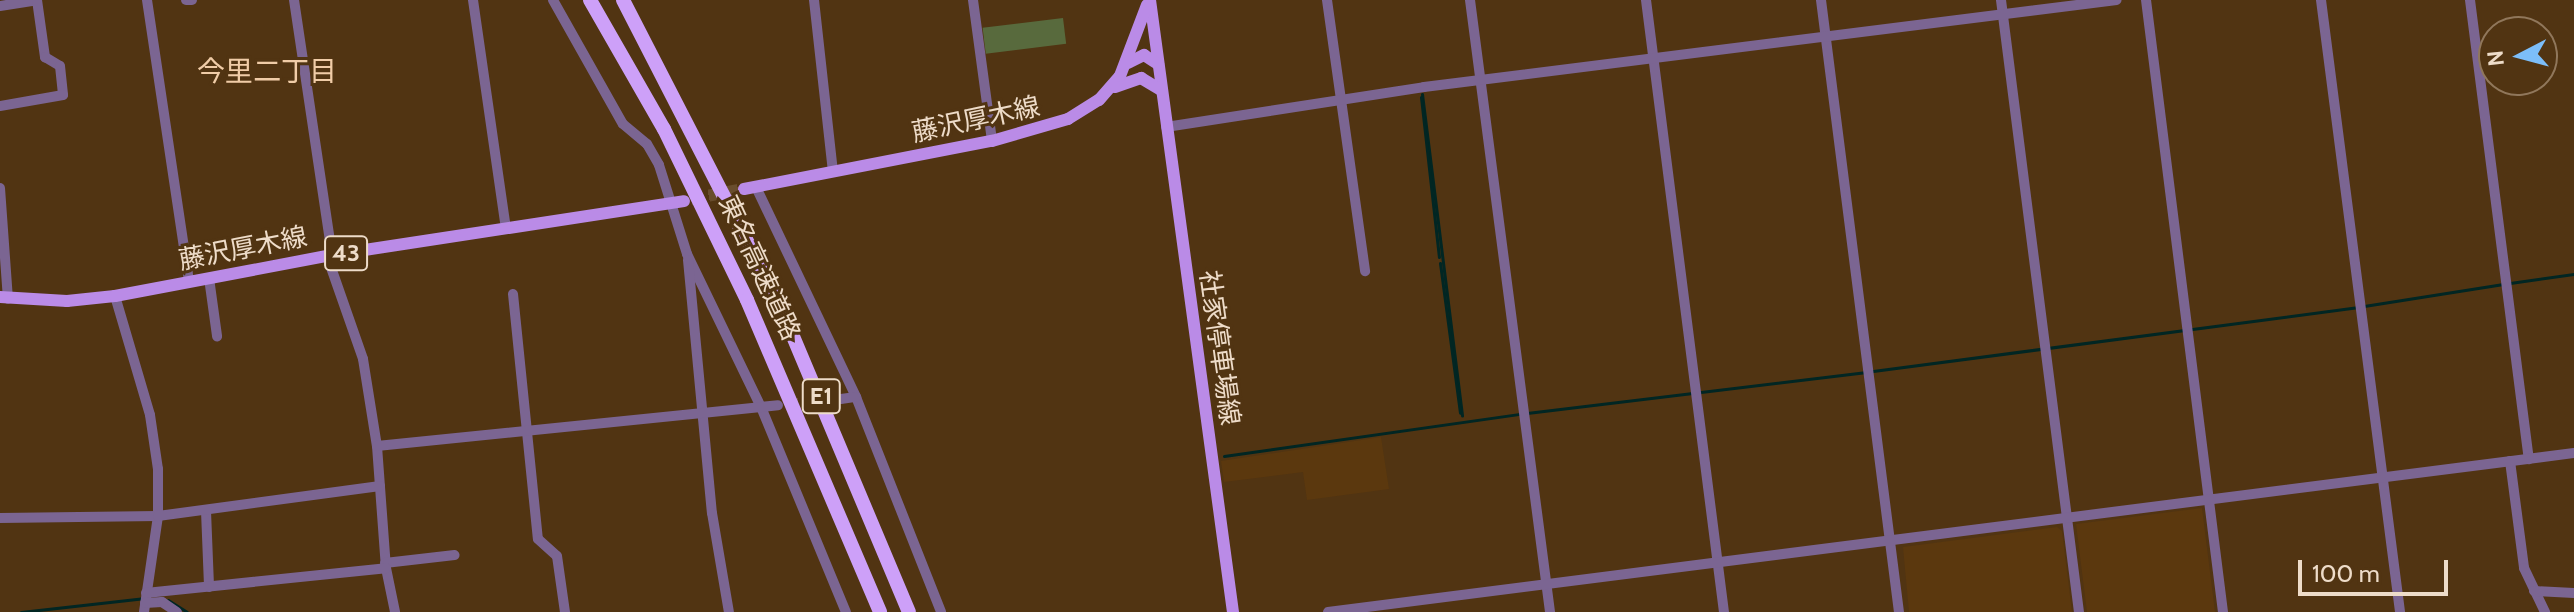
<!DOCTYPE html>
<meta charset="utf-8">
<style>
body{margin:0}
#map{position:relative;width:2574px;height:612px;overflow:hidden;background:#513412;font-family:Cabin,"Noto Sans JP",sans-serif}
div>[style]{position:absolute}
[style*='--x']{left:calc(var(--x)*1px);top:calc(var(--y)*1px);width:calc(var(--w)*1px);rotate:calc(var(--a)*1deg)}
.built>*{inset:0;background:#5b380e}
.green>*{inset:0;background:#586a3d;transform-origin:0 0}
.stream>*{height:3px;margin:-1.5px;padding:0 1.5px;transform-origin:1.5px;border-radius:1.5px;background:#012623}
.minor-tunnel>*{height:10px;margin-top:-5px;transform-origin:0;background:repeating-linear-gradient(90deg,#694d2d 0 10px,transparent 0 15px)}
.major-tunnel>*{height:12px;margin-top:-6px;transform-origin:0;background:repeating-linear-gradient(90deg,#694d2d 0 12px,transparent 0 18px)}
.minor>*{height:10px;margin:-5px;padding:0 5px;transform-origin:5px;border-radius:5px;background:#7b6592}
.major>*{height:12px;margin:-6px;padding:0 6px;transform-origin:6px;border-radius:6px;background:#ba8be7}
.highway>*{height:14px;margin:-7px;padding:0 7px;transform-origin:7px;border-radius:7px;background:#cda0f8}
span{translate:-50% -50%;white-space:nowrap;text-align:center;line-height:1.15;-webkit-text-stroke:6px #513412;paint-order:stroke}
.shield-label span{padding:2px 6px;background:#513412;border:2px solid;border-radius:6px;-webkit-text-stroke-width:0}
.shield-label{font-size:24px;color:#eedcc9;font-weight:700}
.street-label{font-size:26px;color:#eedcc9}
.neighbourhood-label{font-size:28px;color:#f0cca7}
.north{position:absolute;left:2478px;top:16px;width:80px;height:80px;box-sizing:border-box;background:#513412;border:2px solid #90775b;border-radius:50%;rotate:264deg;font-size:22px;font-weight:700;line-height:32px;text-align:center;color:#eedcc9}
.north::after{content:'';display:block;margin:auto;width:28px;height:36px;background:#7cbef9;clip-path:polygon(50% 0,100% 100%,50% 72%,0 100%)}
.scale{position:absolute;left:2298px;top:560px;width:150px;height:36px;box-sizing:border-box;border:4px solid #eedcc9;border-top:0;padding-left:10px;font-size:24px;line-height:28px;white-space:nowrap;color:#eedcc9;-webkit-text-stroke:6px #513412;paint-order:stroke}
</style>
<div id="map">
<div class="built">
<div style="clip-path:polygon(1381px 437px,1389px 489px,1307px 500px,1303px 472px,1224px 482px,1221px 461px)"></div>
<div style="clip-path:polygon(2202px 508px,2215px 612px,2087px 612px,2076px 524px)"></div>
<div style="clip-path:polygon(2057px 527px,2062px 531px,2072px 612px,1909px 612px,1903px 547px)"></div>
</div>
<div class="green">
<div style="left:1063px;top:18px;width:26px;height:81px;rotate:83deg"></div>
</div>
<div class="stream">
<div style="--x:1422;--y:94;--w:324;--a:82.9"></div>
<div style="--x:1421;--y:97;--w:161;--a:83.6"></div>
<div style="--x:1440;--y:263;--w:151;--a:82.4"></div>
<div style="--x:2510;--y:283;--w:65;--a:-8"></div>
<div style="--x:2364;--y:306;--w:141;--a:-9"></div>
<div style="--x:1873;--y:371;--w:488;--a:-7.5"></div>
<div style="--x:1527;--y:413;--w:340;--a:-6.9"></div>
<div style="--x:1224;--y:456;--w:299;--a:-8.1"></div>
<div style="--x:168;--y:600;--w:22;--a:32"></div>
<div style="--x:21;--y:612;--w:125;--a:-6.4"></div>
</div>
<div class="minor-tunnel">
<div style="--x:788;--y:404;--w:53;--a:-5.4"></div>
</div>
<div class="major-tunnel">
<div style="--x:691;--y:199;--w:54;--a:-10.7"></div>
</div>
<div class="minor">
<div style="--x:147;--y:0;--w:285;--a:81.5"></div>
<div style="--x:186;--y:0;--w:6;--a:0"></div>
<div style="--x:294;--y:0;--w:258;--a:81.5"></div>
<div style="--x:473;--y:0;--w:231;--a:81.8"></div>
<div style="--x:553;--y:0;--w:142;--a:60.6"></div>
<div style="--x:623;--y:124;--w:31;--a:40"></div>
<div style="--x:647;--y:144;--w:24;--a:60"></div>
<div style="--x:659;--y:165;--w:93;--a:72.5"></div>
<div style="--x:687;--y:254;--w:170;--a:64.2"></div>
<div style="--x:761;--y:407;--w:222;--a:67.5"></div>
<div style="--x:814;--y:0;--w:173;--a:83.7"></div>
<div style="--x:973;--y:0;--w:142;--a:82.3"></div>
<div style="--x:1327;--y:0;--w:274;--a:82"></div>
<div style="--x:1470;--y:0;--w:617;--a:82.55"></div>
<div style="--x:1646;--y:0;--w:617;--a:82.74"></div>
<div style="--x:1821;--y:0;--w:617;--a:82.74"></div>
<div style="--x:2001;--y:0;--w:617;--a:82.74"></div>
<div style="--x:2146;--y:0;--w:617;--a:82.83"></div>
<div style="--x:2321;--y:0;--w:617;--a:82.64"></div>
<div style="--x:2470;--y:0;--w:463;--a:82.7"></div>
<div style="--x:0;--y:6;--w:37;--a:-9"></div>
<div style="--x:37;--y:0;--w:58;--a:82"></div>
<div style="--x:45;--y:57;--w:17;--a:31"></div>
<div style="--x:60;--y:66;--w:29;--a:84"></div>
<div style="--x:63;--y:95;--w:64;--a:170.1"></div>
<div style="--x:1166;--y:127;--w:261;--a:-8.8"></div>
<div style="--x:1424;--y:87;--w:698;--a:-7.16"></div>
<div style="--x:756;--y:187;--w:233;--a:64.5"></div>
<div style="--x:856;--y:397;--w:231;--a:68.4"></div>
<div style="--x:0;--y:188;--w:111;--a:85.9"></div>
<div style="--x:327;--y:256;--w:109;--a:70.7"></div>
<div style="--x:363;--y:359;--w:88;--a:80.9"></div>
<div style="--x:377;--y:446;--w:122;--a:85.8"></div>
<div style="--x:386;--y:568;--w:45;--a:78.4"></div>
<div style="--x:688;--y:260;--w:254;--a:84.6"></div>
<div style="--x:712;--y:513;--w:100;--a:80.3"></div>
<div style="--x:209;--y:278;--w:59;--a:82.1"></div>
<div style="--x:513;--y:294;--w:246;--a:84.2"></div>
<div style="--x:538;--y:539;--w:25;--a:42"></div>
<div style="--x:557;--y:556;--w:57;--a:81.9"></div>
<div style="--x:115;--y:296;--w:124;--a:73.6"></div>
<div style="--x:150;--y:415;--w:55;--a:81.6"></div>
<div style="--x:158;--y:469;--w:47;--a:90"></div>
<div style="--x:158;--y:516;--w:97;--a:98.3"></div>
<div style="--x:841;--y:399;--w:15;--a:-8"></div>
<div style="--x:377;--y:446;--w:403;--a:-5.8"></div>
<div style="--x:2510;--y:461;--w:108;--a:82.5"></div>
<div style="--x:2524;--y:568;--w:49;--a:64.5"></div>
<div style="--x:206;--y:511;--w:76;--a:87.7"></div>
<div style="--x:0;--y:518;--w:158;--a:-0.7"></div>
<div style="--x:158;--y:516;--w:224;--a:-7.7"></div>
<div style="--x:385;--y:563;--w:70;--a:-6.5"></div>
<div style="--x:2534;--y:591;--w:40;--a:2.9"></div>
<div style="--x:146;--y:593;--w:241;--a:-5.9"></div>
<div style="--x:145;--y:603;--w:17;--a:-3"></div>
<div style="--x:162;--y:602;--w:18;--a:34"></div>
<div style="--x:1328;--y:612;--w:1256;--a:-7.27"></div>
</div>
<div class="major">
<div style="--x:1150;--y:0;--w:618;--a:82.28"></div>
<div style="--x:1128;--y:63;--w:18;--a:-27"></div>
<div style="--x:1144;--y:55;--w:17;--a:33"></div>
<div style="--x:1115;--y:87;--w:28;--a:-19"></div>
<div style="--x:1141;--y:78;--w:23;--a:31"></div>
<div style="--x:744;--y:189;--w:253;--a:-11"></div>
<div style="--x:992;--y:141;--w:79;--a:-16.1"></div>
<div style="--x:1068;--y:119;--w:36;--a:-32"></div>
<div style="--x:1099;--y:100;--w:32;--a:-49"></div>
<div style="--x:1120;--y:76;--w:76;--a:-69.2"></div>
<div style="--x:0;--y:297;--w:67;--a:3.4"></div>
<div style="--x:67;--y:301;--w:48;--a:-5.9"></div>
<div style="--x:115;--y:296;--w:221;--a:-10.7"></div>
<div style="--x:332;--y:255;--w:356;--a:-8.7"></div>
</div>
<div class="highway">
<div style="--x:590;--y:0;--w:149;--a:60.2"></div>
<div style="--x:664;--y:129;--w:190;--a:64.1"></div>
<div style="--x:747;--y:300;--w:339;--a:66.9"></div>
<div style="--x:623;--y:0;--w:341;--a:62.8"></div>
<div style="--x:779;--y:303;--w:335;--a:67.2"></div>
</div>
<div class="shield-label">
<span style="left:346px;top:253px">43</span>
<span style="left:821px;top:396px">E1</span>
</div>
<div class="street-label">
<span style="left:976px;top:120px;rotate:-12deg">藤沢厚木線</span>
<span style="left:243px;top:249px;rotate:-11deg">藤沢厚木線</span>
<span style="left:759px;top:268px;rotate:65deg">東名高速道路</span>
<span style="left:1219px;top:348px;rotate:82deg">社家停車場線</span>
</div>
<div class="neighbourhood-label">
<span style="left:267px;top:71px">今里二丁目</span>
</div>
<div class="north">N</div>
<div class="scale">100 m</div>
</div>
